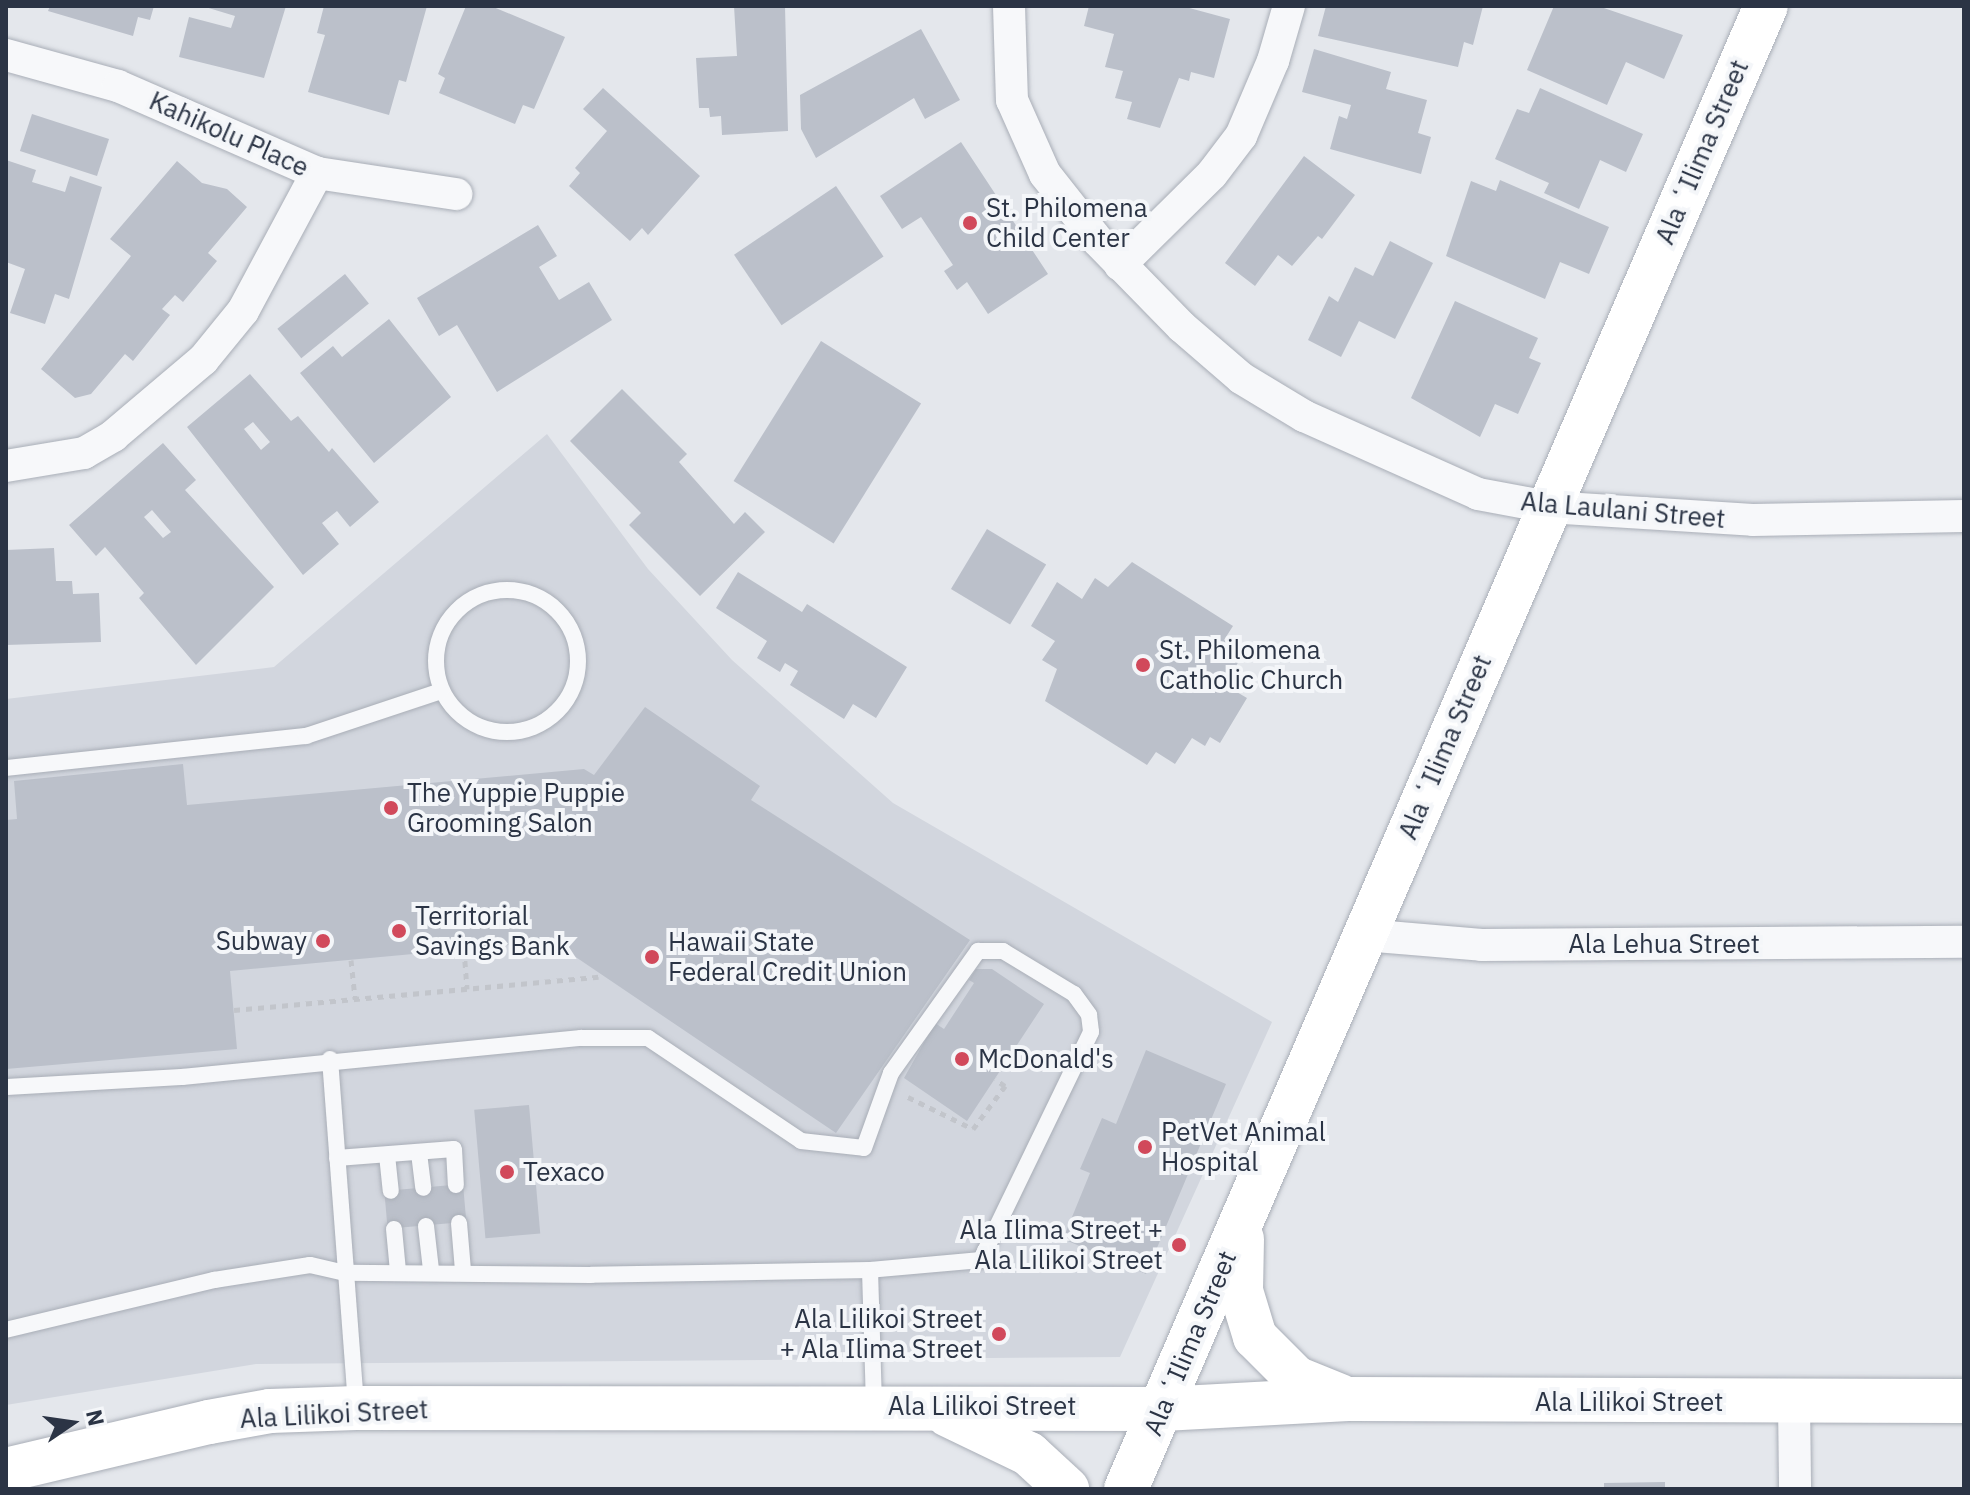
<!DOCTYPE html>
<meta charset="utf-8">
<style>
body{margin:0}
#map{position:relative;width:1970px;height:1495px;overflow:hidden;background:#e4e7ec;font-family:"IBM Plex Sans",sans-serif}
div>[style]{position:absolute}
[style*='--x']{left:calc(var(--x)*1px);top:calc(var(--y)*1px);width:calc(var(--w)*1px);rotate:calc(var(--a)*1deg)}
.built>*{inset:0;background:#d2d6de}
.building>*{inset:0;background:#bbc0ca;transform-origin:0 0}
.path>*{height:5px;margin-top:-2.5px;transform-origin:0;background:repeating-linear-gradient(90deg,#c2c5cb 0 6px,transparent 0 12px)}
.roads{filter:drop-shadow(0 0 2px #a9aeb7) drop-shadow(0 0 2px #a9aeb7)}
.lane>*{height:16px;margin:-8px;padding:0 8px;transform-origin:8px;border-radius:8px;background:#f7f8fa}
.lane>.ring{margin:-8px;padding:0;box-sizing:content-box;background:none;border:16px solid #f7f8fa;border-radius:50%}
.street>*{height:32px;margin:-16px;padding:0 16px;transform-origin:16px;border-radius:16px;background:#f7f8fa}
.secondary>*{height:44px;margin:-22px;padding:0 22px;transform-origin:22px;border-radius:22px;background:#fff}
.dots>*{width:22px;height:22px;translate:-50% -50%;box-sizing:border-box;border:4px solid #f4f6f9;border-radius:50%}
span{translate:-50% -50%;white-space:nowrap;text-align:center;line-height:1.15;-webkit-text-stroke:8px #f4f6f9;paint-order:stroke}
.street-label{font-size:26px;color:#2b3445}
.poi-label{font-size:26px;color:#2b3445}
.left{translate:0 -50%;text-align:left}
.right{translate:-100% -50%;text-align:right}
.frame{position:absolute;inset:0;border:8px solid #2b3445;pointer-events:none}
.north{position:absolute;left:32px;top:1383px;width:80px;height:80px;-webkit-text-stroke:6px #f4f6f9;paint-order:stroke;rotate:77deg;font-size:22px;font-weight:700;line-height:32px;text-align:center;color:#2b3445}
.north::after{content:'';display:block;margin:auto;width:28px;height:36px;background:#2b3445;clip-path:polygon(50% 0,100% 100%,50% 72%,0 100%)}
</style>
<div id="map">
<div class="built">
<div style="clip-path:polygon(547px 434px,648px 569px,732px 660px,893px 803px,1272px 1022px,1120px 1357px,256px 1364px,6px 1405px,6px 699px,274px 667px)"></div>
</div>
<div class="building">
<div style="clip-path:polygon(50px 6px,154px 6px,150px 20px,138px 17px,133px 36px,48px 11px)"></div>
<div style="clip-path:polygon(202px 6px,286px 6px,264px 78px,179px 57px,189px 17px,231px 28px,235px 16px)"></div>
<div style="clip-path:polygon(324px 6px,427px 6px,406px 82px,399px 80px,389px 115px,308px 92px,325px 35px,317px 33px)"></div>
<div style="clip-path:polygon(466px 6px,491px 6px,565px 37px,534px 109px,523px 105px,515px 124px,439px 93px,445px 78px,438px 74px)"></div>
<div style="clip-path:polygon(734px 6px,785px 6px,788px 131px,722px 135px,721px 116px,710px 117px,709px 108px,699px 108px,696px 58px,737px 56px)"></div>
<div style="clip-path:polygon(1089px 6px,1182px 6px,1230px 19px,1214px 78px,1191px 72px,1189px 81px,1179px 78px,1160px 128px,1127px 119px,1132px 102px,1115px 98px,1123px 71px,1105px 67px,1114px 34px,1084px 26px)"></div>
<div style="clip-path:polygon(1326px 6px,1483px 6px,1473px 45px,1464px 42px,1458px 67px,1318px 36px)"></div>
<div style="clip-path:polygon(1554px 6px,1598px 6px,1683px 35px,1664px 79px,1626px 62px,1607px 105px,1527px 70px)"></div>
<div style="clip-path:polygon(921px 29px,960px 100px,925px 119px,914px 98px,816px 158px,801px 129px,800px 95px)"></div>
<div style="clip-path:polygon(1314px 49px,1391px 72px,1386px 89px,1427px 100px,1418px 133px,1431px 137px,1421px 174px,1330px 149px,1339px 116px,1347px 119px,1351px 105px,1302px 92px)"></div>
<div style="clip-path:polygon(603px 88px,700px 176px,648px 235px,642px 228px,630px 241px,569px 186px,580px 173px,575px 168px,607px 131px,583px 109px)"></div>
<div style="clip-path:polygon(1540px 88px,1643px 134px,1626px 172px,1600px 160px,1579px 209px,1544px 193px,1549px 183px,1495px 159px,1517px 109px,1529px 113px)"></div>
<div style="left:32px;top:114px;width:81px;height:39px;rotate:18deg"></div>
<div style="clip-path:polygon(961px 142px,1048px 274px,988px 314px,967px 282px,957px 290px,944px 271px,953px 265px,921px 217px,902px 229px,880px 196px)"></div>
<div style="clip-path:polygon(1304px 156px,1355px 195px,1322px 239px,1318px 236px,1292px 266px,1278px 255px,1255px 286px,1225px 263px)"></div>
<div style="clip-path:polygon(6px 160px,36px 170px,32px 182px,65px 192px,70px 176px,102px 187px,69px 299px,55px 294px,45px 324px,10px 313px,25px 269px,6px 262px)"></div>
<div style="clip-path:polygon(177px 161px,202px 183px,227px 189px,247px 207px,208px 253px,217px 261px,183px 302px,175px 295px,162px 309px,170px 315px,133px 361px,125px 354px,91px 394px,75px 398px,41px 369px,131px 256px,110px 239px)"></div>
<div style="clip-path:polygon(1500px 180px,1609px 227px,1589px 274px,1560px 262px,1545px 299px,1446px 256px,1471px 181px,1496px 191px)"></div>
<div style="left:836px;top:186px;width:85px;height:123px;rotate:56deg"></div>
<div style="clip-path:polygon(538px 225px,557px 256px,539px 267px,559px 300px,589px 282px,612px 320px,497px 392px,457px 325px,439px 336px,417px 298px)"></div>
<div style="clip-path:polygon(1390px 241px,1433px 263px,1395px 339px,1359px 321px,1341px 357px,1308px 340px,1329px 296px,1338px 302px,1355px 267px,1373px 276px)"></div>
<div style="left:345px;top:274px;width:38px;height:87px;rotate:51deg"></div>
<div style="clip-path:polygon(1455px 301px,1538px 338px,1529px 358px,1541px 363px,1518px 414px,1495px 404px,1480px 437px,1411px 398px)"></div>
<div style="clip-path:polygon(389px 319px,451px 397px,374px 463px,300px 373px,333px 346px,342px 357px)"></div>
<div style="left:821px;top:341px;width:118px;height:165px;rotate:32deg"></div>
<div style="clip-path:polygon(evenodd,250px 374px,291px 421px,298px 416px,329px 452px,332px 448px,379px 502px,350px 527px,337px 511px,322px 523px,339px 544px,303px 575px,187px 427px,250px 374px,253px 422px,270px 442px,261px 450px,244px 429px,253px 422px)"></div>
<div style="clip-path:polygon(622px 389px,687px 454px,679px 462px,734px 524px,745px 512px,765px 532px,700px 596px,629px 525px,641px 513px,570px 441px)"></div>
<div style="clip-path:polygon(evenodd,163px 443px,196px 480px,185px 490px,274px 587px,196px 665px,139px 598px,144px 593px,105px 547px,96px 556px,69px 525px,163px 443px,152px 510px,171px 532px,163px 538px,144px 517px,152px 510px)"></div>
<div style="left:987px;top:529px;width:69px;height:70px;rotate:31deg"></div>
<div style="clip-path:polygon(54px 548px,56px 581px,72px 581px,73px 594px,99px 593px,101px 642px,6px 645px,6px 550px)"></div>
<div style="clip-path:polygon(1132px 562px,1233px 626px,1224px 640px,1244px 653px,1231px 674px,1241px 681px,1235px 691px,1247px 698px,1220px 743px,1210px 737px,1205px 746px,1192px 738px,1175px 764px,1156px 752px,1147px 765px,1045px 701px,1057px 669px,1042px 660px,1055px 641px,1031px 626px,1057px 582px,1082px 599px,1095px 578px,1108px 587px)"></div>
<div style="clip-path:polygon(738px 572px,802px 612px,807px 604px,907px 667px,876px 718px,853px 704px,844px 719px,790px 685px,798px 671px,785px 663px,780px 672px,757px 658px,767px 641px,716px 608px)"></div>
<div style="clip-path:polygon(645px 707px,760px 786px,751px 800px,970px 940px,836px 1133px,552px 941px,230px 971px,237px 1049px,6px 1069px,6px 820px,17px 819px,14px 781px,183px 764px,187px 805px,584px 769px,594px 775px)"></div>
<div style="clip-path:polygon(976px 969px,992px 969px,1044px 1004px,967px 1121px,904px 1078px,935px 1023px,944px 1029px,974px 983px,969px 980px)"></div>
<div style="clip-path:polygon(1146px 1050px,1226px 1084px,1146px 1274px,1063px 1239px,1090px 1173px,1080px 1169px,1102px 1118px,1116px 1124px)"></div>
<div style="left:529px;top:1105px;width:129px;height:55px;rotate:85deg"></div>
<div style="left:463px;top:1184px;width:38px;height:79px;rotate:85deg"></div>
<div style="clip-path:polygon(1665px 1482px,1665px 1489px,1604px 1489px,1604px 1483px)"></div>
</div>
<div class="path">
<div style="--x:464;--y:949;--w:40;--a:85.7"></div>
<div style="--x:351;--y:960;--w:39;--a:84"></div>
<div style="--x:234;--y:1010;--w:366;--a:-5.2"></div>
<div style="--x:908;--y:1097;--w:72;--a:26.2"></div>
<div style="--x:973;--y:1129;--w:54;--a:-53.3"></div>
<div style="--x:1005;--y:1086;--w:12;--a:-145"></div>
</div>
<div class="roads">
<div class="lane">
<div class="ring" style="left:436px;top:590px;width:126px;height:126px"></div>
<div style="--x:6;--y:768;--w:302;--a:-6.1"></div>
<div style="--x:306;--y:736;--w:142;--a:-18.4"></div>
<div style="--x:330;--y:1059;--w:348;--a:85.7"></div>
<div style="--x:6;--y:1087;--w:176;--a:-3.3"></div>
<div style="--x:182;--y:1077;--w:401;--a:-5.6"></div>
<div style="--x:581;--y:1038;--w:67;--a:0"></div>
<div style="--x:648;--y:1038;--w:184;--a:33.9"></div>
<div style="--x:801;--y:1141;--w:63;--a:6.3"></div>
<div style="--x:864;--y:1148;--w:80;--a:-70.2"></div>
<div style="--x:891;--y:1073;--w:150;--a:-54.5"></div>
<div style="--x:978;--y:951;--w:25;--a:0"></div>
<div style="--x:1003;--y:951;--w:83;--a:31.2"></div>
<div style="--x:1074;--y:994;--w:26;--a:54"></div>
<div style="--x:1089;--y:1015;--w:17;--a:83"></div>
<div style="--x:1091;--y:1032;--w:253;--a:115.8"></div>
<div style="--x:981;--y:1260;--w:111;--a:174.9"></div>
<div style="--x:870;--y:1270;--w:279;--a:179"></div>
<div style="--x:591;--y:1275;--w:246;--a:-179.5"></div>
<div style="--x:345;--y:1273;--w:36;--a:-167"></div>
<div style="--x:310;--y:1265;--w:97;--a:171.1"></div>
<div style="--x:214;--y:1280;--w:214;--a:166.5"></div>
<div style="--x:419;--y:1153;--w:35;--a:83"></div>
<div style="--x:387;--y:1155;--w:36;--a:84"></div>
<div style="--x:337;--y:1158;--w:117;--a:-4.4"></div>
<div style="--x:454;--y:1149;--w:36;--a:87"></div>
<div style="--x:459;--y:1223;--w:48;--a:85.2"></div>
<div style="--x:426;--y:1226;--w:44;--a:83.5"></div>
<div style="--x:394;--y:1229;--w:42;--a:84.6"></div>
<div style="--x:870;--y:1270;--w:135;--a:88.3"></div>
</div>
<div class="street">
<div style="--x:1009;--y:6;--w:94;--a:88.2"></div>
<div style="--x:1012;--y:100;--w:81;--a:66"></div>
<div style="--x:1045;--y:174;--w:85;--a:51.7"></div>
<div style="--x:1098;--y:241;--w:120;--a:45.7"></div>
<div style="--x:1182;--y:327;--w:78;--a:40.8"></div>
<div style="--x:1241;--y:378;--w:74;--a:31.1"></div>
<div style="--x:1304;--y:416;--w:191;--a:24.1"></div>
<div style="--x:1478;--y:494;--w:71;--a:10.5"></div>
<div style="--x:1548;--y:507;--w:205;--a:3.6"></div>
<div style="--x:1753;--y:520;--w:211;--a:-1.1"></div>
<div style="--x:6;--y:55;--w:116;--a:15.5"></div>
<div style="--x:118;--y:86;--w:217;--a:23.6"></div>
<div style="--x:317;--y:173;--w:141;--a:8.6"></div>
<div style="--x:1120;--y:265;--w:129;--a:-44.7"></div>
<div style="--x:1212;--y:174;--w:48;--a:-52.7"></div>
<div style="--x:1241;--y:136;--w:82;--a:-66.9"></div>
<div style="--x:1273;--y:61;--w:57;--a:-73.8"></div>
<div style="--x:6;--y:466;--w:79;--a:-9.5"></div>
<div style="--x:84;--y:453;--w:34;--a:-30"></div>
<div style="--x:113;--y:436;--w:118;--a:-40.2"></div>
<div style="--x:203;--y:360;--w:63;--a:-50.8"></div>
<div style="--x:243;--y:311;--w:157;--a:-61.8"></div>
<div style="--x:1364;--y:935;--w:118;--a:4.8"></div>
<div style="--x:1482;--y:945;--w:482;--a:-0.4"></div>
<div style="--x:1794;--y:1402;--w:87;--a:89.3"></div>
</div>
<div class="secondary">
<div style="--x:1242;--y:1239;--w:52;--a:91.1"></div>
<div style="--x:1241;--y:1291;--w:48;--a:73.1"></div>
<div style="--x:1255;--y:1337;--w:58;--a:45"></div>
<div style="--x:1296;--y:1378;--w:48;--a:22.2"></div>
<div style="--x:948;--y:1415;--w:90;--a:25.7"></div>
<div style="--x:1029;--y:1454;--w:52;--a:42.6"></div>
<div style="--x:6;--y:1470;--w:209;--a:-13.3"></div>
<div style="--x:209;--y:1422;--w:62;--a:-10.2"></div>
<div style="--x:270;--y:1411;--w:86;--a:-2"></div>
<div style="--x:356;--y:1408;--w:807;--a:0.07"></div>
<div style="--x:1163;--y:1409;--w:185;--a:-3.1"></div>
<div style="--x:1348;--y:1399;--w:616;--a:0.19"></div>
<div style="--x:1126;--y:1489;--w:1615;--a:-66.66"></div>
</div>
</div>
<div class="dots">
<div style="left:970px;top:223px;background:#d1495b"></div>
<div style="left:1143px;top:665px;background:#d1495b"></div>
<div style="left:391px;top:808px;background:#d1495b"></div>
<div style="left:399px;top:931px;background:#d1495b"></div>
<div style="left:323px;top:941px;background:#d1495b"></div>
<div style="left:652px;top:957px;background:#d1495b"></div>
<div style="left:962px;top:1059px;background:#d1495b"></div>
<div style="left:1145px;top:1147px;background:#d1495b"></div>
<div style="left:507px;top:1172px;background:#d1495b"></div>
<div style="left:1179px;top:1245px;background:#d1495b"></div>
<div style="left:999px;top:1334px;background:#d1495b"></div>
</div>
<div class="street-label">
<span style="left:229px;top:134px;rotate:24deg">Kahikolu Place</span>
<span style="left:1702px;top:152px;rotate:-67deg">Ala ʻIlima Street</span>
<span style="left:1623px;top:510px;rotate:5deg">Ala Laulani Street</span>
<span style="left:1445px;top:747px;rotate:-67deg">Ala ʻIlima Street</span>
<span style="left:1664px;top:944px">Ala Lehua Street</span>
<span style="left:1190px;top:1343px;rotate:-67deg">Ala ʻIlima Street</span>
<span style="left:1629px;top:1402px">Ala Lilikoi Street</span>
<span style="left:982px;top:1406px">Ala Lilikoi Street</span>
<span style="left:334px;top:1414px;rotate:-3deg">Ala Lilikoi Street</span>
</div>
<div class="poi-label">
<span class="left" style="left:986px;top:223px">St. Philomena<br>Child Center</span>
<span class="left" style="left:1159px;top:665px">St. Philomena<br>Catholic Church</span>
<span class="left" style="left:407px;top:808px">The Yuppie Puppie<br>Grooming Salon</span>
<span class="left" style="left:415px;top:931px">Territorial<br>Savings Bank</span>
<span class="right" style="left:307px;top:941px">Subway</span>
<span class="left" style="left:668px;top:957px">Hawaii State<br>Federal Credit Union</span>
<span class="left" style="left:978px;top:1059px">McDonald's</span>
<span class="left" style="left:1161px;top:1147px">PetVet Animal<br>Hospital</span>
<span class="left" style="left:523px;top:1172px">Texaco</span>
<span class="right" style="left:1163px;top:1245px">Ala Ilima Street +<br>Ala Lilikoi Street</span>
<span class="right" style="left:983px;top:1334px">Ala Lilikoi Street<br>+ Ala Ilima Street</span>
</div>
<div class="frame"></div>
<div class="north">N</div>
</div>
